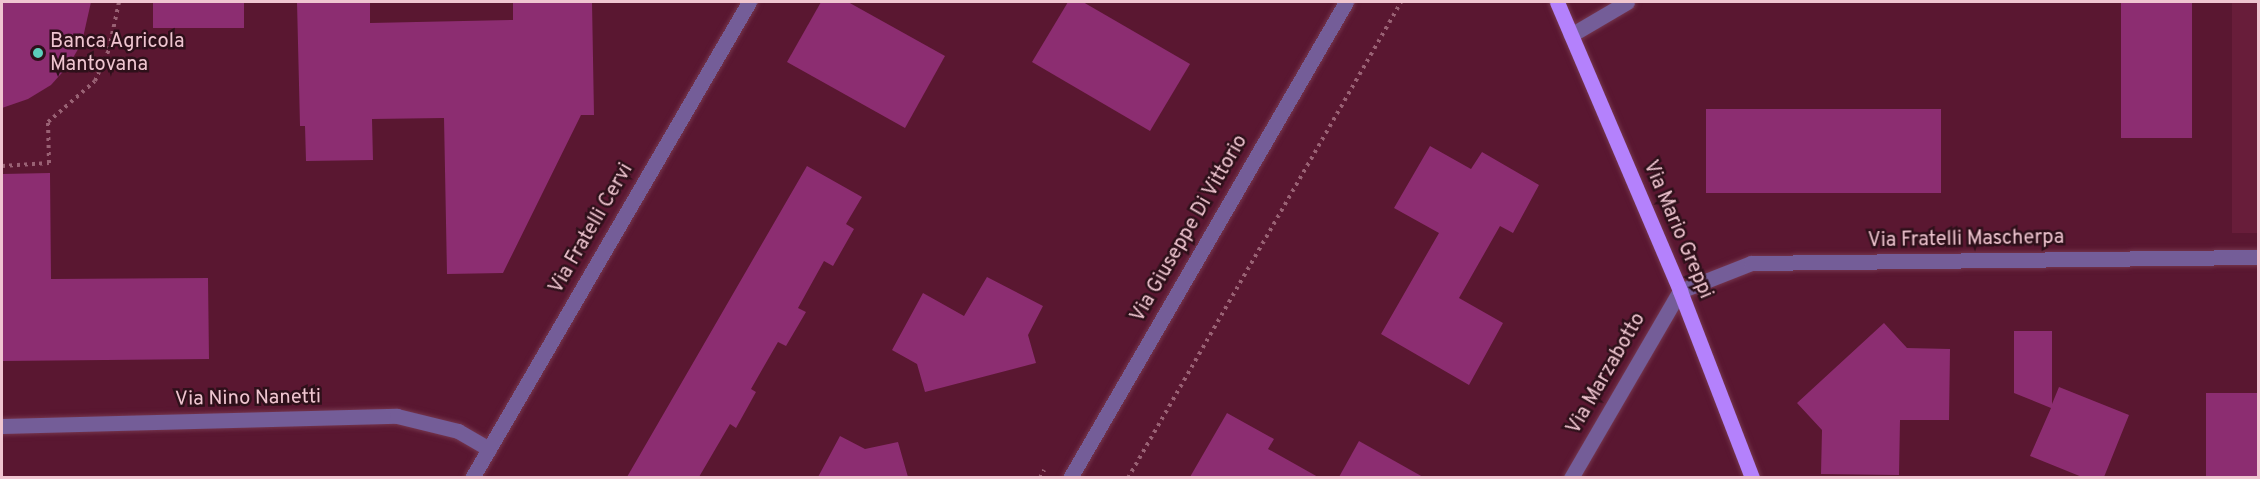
<!DOCTYPE html>
<style>
body{margin:0}
#map{position:relative;width:2260px;height:479px;overflow:hidden;background:#5a1731;font-family:Overpass,sans-serif}
div>[style]{position:absolute}
[style*='--x']{left:calc(var(--x)*1px);top:calc(var(--y)*1px);width:calc(var(--w)*1px);rotate:calc(var(--a)*1deg)}
.built>*{inset:0;background:#681d3a;transform-origin:0 0}
.building>*{inset:0;background:#8c2d71;transform-origin:0 0}
.path>*{height:4px;margin-top:-2px;transform-origin:0;background:repeating-linear-gradient(90deg,#996174 0 3px,transparent 0 7.5px)}
.roads{filter:drop-shadow(0 0 2px #75364e) drop-shadow(0 0 2px #75364e)}
.minor>*{height:15px;margin:-7.5px;padding:0 7.5px;transform-origin:7.5px;border-radius:7.5px;background:#745d98}
.major>*{height:15px;margin:-7.5px;padding:0 7.5px;transform-origin:7.5px;border-radius:7.5px;background:#b481fc}
.dots>*{width:16px;height:16px;translate:-50% -50%;box-sizing:border-box;border:3px solid #2e101a;border-radius:50%}
span{translate:-50% -50%;white-space:nowrap;text-align:center;line-height:1.15;-webkit-text-stroke:5px #2e101a;paint-order:stroke}
.poi-label{font-size:20px;color:#efc5d0}
.left{translate:0 -50%;text-align:left}
.street-label{font-size:20px;color:#efc5d0}
.frame{position:absolute;inset:0;border:3px solid #efc5d0;pointer-events:none}
</style>
<div id="map">
<div class="built">
<div style="left:2232px;top:2px;width:26px;height:231px"></div>
</div>
<div class="building">
<div style="clip-path:polygon(2px 2px,91px 2px,82px 42px,69px 65px,51px 85px,28px 99px,2px 108px)"></div>
<div style="left:153px;top:2px;width:91px;height:26px"></div>
<div style="clip-path:polygon(297px 2px,370px 2px,370px 23px,513px 20px,513px 2px,592px 2px,594px 115px,581px 115px,503px 273px,447px 274px,444px 118px,372px 119px,373px 160px,306px 161px,305px 126px,300px 126px)"></div>
<div style="clip-path:polygon(821px 2px,848px 2px,945px 56px,905px 128px,787px 62px)"></div>
<div style="clip-path:polygon(1068px 2px,1083px 2px,1190px 64px,1150px 131px,1032px 62px)"></div>
<div style="left:2121px;top:2px;width:71px;height:136px"></div>
<div style="left:1941px;top:109px;width:84px;height:235px;rotate:90deg"></div>
<div style="clip-path:polygon(1430px 146px,1471px 169px,1482px 152px,1539px 185px,1513px 233px,1500px 226px,1459px 298px,1503px 323px,1469px 385px,1381px 334px,1439px 233px,1394px 208px)"></div>
<div style="clip-path:polygon(807px 166px,862px 197px,846px 224px,854px 229px,833px 266px,824px 261px,798px 308px,806px 312px,786px 346px,778px 342px,751px 389px,756px 392px,736px 428px,730px 424px,699px 477px,627px 477px)"></div>
<div style="clip-path:polygon(50px 173px,51px 279px,208px 278px,209px 359px,2px 361px,2px 174px)"></div>
<div style="clip-path:polygon(987px 277px,1043px 306px,1028px 335px,1036px 363px,925px 392px,917px 364px,892px 350px,923px 293px,964px 316px)"></div>
<div style="clip-path:polygon(1884px 323px,1907px 348px,1950px 349px,1949px 420px,1900px 420px,1899px 475px,1821px 474px,1822px 430px,1797px 403px)"></div>
<div style="clip-path:polygon(2014px 331px,2052px 331px,2052px 404px,2059px 387px,2129px 415px,2104px 477px,2082px 477px,2030px 456px,2051px 408px,2014px 393px)"></div>
<div style="left:2259px;top:393px;width:84px;height:53px;rotate:90deg"></div>
<div style="clip-path:polygon(1227px 413px,1274px 439px,1268px 449px,1318px 477px,1190px 477px)"></div>
<div style="clip-path:polygon(840px 436px,865px 449px,898px 442px,908px 477px,818px 477px)"></div>
<div style="clip-path:polygon(1359px 441px,1423px 477px,1339px 477px)"></div>
</div>
<div class="path">
<div style="--x:2;--y:166;--w:47;--a:-3.7"></div>
<div style="--x:49;--y:163;--w:41;--a:-91.4"></div>
<div style="--x:48;--y:122;--w:62;--a:-41.1"></div>
<div style="--x:95;--y:81;--w:35;--a:-66"></div>
<div style="--x:109;--y:49;--w:48;--a:-78"></div>
<div style="--x:1040;--y:478;--w:9;--a:-63"></div>
<div style="--x:1128;--y:478;--w:549;--a:-60.16"></div>
</div>
<div class="roads">
<div class="minor">
<div style="--x:1571;--y:35;--w:65;--a:-30.5"></div>
<div style="--x:2;--y:426;--w:395;--a:-1.5"></div>
<div style="--x:397;--y:416;--w:63;--a:13.8"></div>
<div style="--x:458;--y:431;--w:36;--a:30"></div>
<div style="--x:472;--y:478;--w:551;--a:-59.8"></div>
<div style="--x:1070;--y:478;--w:550;--a:-59.89"></div>
<div style="--x:1571;--y:478;--w:216;--a:-59.8"></div>
<div style="--x:1680;--y:291;--w:76;--a:-21.5"></div>
<div style="--x:1751;--y:263;--w:507;--a:-0.68"></div>
</div>
<div class="major">
<div style="--x:1557;--y:2;--w:314;--a:66.9"></div>
<div style="--x:1680;--y:291;--w:200;--a:68.9"></div>
</div>
</div>
<div class="dots">
<div style="left:38px;top:53px;background:#5bcebb"></div>
</div>
<div class="poi-label">
<span class="left" style="left:50px;top:54px">Banca Agricola<br>Mantovana</span>
</div>
<div class="street-label">
<span style="left:592px;top:229px;rotate:-60deg">Via Fratelli Cervi</span>
<span style="left:1190px;top:229px;rotate:-60deg">Via Giuseppe Di Vittorio</span>
<span style="left:1677px;top:230px;rotate:67deg">Via Mario Greppi</span>
<span style="left:1966px;top:240px;rotate:-1deg">Via Fratelli Mascherpa</span>
<span style="left:1607px;top:374px;rotate:-60deg">Via Marzabotto</span>
<span style="left:248px;top:399px;rotate:-1deg">Via Nino Nanetti</span>
</div>
<div class="frame"></div>
</div>
